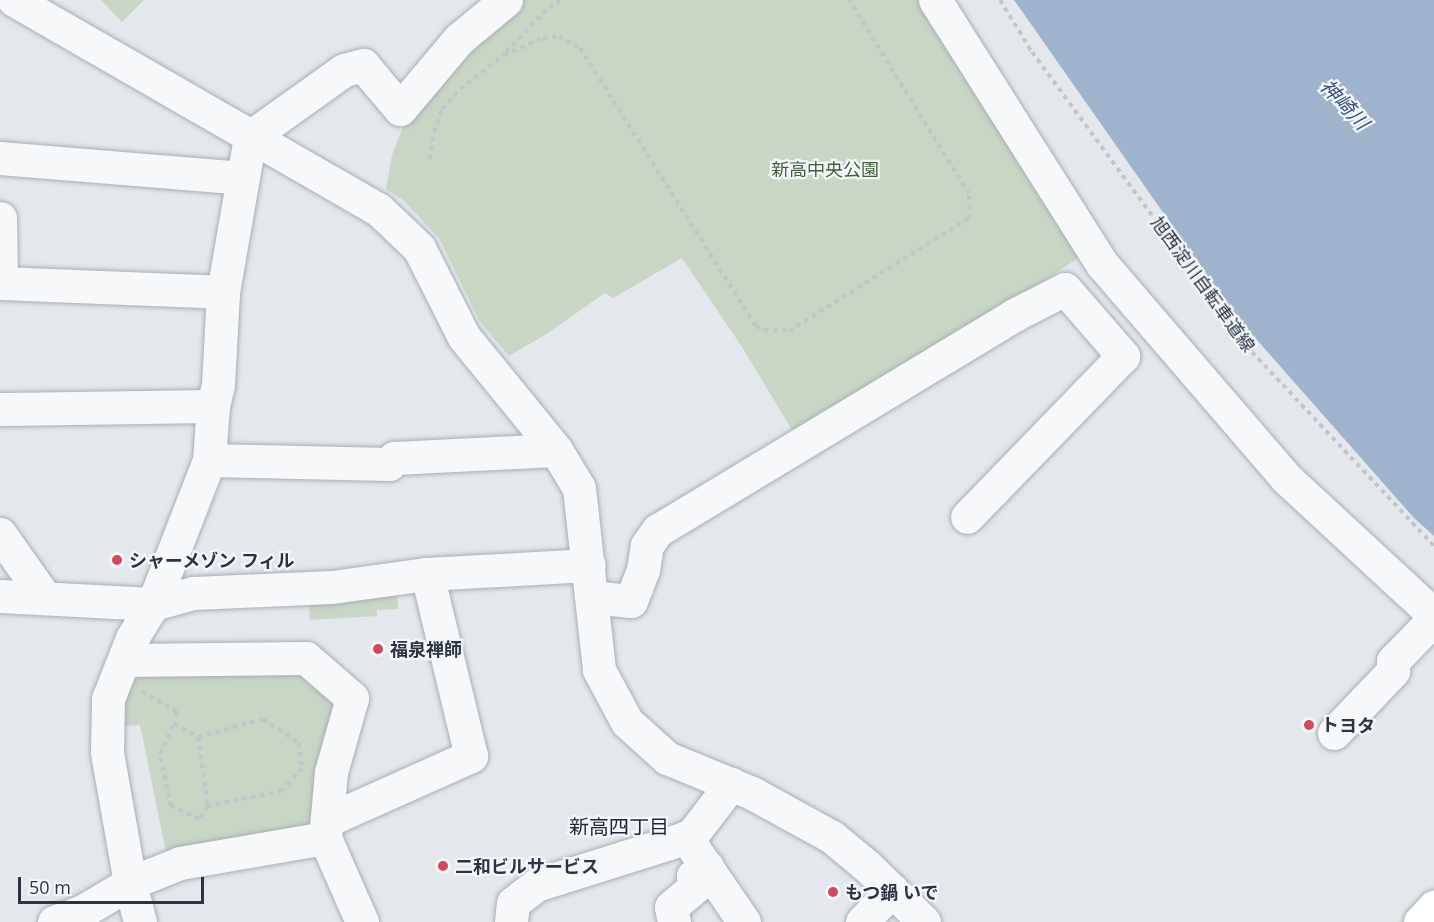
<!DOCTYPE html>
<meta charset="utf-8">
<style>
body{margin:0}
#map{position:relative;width:1434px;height:922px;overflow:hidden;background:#e4e7ec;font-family:"Open Sans","Noto Sans JP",sans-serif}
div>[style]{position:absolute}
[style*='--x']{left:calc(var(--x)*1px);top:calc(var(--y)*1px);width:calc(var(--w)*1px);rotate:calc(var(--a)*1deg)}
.green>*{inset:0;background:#c9d6c5}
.water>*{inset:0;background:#9fb4cc}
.path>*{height:4px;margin-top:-2px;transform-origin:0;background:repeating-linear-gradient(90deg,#c2c5cb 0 4.5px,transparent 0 9px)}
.roads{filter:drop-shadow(0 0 2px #a9aeb7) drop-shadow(0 0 2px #a9aeb7)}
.minor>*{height:33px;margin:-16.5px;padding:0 16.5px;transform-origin:16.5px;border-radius:16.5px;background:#f7f8fa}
.highway>*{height:33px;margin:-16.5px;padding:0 16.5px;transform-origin:16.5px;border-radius:16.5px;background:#fff}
.dots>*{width:16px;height:16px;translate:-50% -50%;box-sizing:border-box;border:3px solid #f4f6f9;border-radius:50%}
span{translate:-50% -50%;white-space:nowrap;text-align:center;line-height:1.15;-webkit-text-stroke:4.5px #f4f6f9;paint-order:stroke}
.park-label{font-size:18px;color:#3f6138}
.street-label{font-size:18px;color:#2b3445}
.poi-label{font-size:18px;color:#2b3445;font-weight:700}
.left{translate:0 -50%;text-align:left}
.water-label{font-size:20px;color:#34527a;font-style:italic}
.neighbourhood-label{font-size:20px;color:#1d2536}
.scale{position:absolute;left:18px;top:877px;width:186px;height:27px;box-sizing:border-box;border:3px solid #2b3445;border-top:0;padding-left:8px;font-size:18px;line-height:21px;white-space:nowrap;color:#2b3445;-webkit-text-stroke:4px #f4f6f9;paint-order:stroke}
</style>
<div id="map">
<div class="green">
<div style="clip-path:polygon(101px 0,144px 0,122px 22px)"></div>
<div style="clip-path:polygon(523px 0,918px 0,1083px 255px,967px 331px,795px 435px,742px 347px,682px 258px,613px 298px,605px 293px,548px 333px,509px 356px,480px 322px,439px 238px,403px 200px,386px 189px,392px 155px,403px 127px,421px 102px,461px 52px)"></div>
<div style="clip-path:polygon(397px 588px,398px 609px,377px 610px,377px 616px,310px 620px,308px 593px)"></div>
<div style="clip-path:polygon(129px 666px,305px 666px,341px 694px,318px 825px,167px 857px,140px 725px,111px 727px)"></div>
</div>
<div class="water">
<div style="clip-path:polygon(1014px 0,1434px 0,1434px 536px,1414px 518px,1235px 315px)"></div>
</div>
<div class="path">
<div style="--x:1000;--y:0;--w:61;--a:58.4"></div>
<div style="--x:1032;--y:52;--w:372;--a:53.7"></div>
<div style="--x:1252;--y:352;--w:266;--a:46.8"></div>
<div style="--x:506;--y:52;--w:62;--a:-46.3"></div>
<div style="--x:549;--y:7;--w:13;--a:-32"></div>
<div style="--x:430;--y:159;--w:27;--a:-82"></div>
<div style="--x:434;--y:132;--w:24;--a:-71"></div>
<div style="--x:442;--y:109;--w:27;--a:-48"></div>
<div style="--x:460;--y:89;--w:56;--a:-37.7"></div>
<div style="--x:504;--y:55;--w:43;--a:-23.6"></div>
<div style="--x:543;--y:38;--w:16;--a:-7"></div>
<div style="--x:559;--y:36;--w:24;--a:30"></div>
<div style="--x:580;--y:48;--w:329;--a:57.7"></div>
<div style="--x:756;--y:326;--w:9;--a:27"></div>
<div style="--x:764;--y:330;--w:25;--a:2"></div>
<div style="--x:789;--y:331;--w:213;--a:-32.1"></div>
<div style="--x:969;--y:218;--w:24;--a:-90"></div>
<div style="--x:969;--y:194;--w:228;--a:-121.7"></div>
<div style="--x:142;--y:691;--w:41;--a:31"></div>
<div style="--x:177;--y:712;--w:12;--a:104"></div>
<div style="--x:263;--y:719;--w:43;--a:33.7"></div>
<div style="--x:299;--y:743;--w:25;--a:83"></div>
<div style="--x:302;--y:768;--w:30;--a:131"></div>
<div style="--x:282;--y:791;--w:76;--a:168.5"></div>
<div style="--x:208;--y:806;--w:16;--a:125"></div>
<div style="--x:199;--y:819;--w:31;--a:-155"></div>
<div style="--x:171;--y:806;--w:53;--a:-101.9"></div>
<div style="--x:160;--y:754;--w:33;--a:-65"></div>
<div style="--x:174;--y:724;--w:27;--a:28"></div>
<div style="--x:198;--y:737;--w:67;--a:-15.5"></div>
<div style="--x:198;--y:737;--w:70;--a:81.8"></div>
</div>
<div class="roads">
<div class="minor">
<div style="--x:14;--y:0;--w:420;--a:29.9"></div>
<div style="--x:378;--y:209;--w:57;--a:43.6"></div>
<div style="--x:419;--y:248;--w:100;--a:63.2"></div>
<div style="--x:464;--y:337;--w:146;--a:50.8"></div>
<div style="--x:556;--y:450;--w:44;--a:58.8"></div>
<div style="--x:579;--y:488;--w:183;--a:83.7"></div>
<div style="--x:599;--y:670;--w:59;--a:61.7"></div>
<div style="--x:627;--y:722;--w:54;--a:42"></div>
<div style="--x:667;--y:758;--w:92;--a:22.4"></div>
<div style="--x:752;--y:793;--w:91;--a:28.8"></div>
<div style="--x:832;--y:837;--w:45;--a:39.6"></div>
<div style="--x:867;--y:866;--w:80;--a:44.5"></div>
<div style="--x:935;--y:0;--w:312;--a:57.7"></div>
<div style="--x:1102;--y:264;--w:282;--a:49.3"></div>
<div style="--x:1286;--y:478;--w:202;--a:42.8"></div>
<div style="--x:0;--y:158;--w:243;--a:4.7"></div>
<div style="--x:0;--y:218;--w:65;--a:89.1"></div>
<div style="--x:1;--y:283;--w:222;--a:2.3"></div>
<div style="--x:0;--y:409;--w:213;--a:-0.8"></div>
<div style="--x:209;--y:460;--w:180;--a:1.3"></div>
<div style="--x:389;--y:464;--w:8;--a:-50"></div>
<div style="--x:394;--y:458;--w:162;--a:-2.8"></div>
<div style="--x:0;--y:534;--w:78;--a:54.9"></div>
<div style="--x:0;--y:596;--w:153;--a:3"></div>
<div style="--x:153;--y:604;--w:41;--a:-15.4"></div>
<div style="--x:193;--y:593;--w:139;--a:-2.5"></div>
<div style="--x:332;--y:587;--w:96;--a:-7.8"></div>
<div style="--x:427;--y:574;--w:162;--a:-3.2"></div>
<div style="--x:592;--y:597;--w:39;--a:6"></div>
<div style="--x:631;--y:601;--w:33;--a:-69"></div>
<div style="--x:643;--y:570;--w:25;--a:-81"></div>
<div style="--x:647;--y:545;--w:19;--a:-54"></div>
<div style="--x:658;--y:530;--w:416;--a:-31.1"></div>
<div style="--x:1014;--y:315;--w:57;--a:-27"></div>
<div style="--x:1065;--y:289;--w:89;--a:49.1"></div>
<div style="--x:1123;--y:356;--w:224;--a:134.1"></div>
<div style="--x:124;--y:660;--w:182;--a:-0.6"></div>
<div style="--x:306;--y:658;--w:61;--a:41"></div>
<div style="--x:352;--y:698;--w:77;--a:105.8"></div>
<div style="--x:331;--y:772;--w:66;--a:95.2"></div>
<div style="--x:325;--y:838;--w:92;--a:66.2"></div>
<div style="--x:1334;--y:733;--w:86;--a:-46.4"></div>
<div style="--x:1393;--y:671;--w:10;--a:-90"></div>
<div style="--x:1393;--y:661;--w:59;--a:-45.7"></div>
<div style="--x:328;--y:820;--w:157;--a:-24.1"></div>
<div style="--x:471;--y:756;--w:187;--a:-103.6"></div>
<div style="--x:686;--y:837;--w:103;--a:55.7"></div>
<div style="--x:54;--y:922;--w:31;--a:-21"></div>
<div style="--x:83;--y:911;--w:55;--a:-30.8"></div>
<div style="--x:130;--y:883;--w:54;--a:-21.8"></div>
<div style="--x:180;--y:863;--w:147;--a:-9.8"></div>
<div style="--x:140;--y:922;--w:40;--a:-104.4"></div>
<div style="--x:130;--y:883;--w:133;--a:-100"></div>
<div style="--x:107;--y:752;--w:53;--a:-88.9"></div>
<div style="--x:108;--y:699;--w:66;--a:-68.5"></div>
<div style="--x:132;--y:638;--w:40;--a:-58"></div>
<div style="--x:153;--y:604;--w:155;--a:-68.7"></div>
<div style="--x:209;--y:460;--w:54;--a:-85.8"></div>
<div style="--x:213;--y:406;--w:22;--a:-77"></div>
<div style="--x:218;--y:385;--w:93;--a:-86.9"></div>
<div style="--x:223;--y:292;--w:157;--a:-80.1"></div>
<div style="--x:250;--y:137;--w:115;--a:-35.5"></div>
<div style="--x:344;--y:70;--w:20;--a:-15"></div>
<div style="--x:363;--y:65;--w:57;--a:49.9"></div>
<div style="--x:400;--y:109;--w:92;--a:-49.9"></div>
<div style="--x:459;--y:39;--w:61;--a:-39.7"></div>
<div style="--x:511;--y:922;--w:19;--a:-84"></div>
<div style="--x:513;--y:903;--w:29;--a:-38"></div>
<div style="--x:536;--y:885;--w:163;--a:-17.5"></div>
<div style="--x:691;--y:836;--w:66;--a:-52.4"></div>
<div style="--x:674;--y:922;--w:15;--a:-101"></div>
<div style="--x:671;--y:907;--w:38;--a:-40"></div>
<div style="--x:700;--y:883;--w:10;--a:-135"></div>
<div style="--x:693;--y:876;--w:17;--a:-33"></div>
<div style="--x:862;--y:922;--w:44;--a:-46.8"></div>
</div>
<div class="highway">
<div style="--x:1420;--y:922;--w:21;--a:-47"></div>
</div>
</div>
<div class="dots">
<div style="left:117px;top:560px;background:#d1495b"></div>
<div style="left:378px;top:649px;background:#d1495b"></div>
<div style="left:1309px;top:725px;background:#d1495b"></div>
<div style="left:443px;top:866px;background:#d1495b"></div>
<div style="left:833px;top:892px;background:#d1495b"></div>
</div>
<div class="park-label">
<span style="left:825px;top:169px">新高中央公園</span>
</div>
<div class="street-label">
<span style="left:1203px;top:284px;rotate:54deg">旭西淀川自転車道線</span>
</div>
<div class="poi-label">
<span class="left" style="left:129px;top:560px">シャーメゾン フィル</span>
<span class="left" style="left:390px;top:649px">福泉禅師</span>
<span class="left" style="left:1321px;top:725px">トヨタ</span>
<span class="left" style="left:455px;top:866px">二和ビルサービス</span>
<span class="left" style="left:845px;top:892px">もつ鍋 いで</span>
</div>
<div class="water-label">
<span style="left:1345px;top:104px;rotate:47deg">神崎川</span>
</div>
<div class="neighbourhood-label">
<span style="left:619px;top:826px">新高四丁目</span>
</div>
<div class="scale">50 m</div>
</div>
